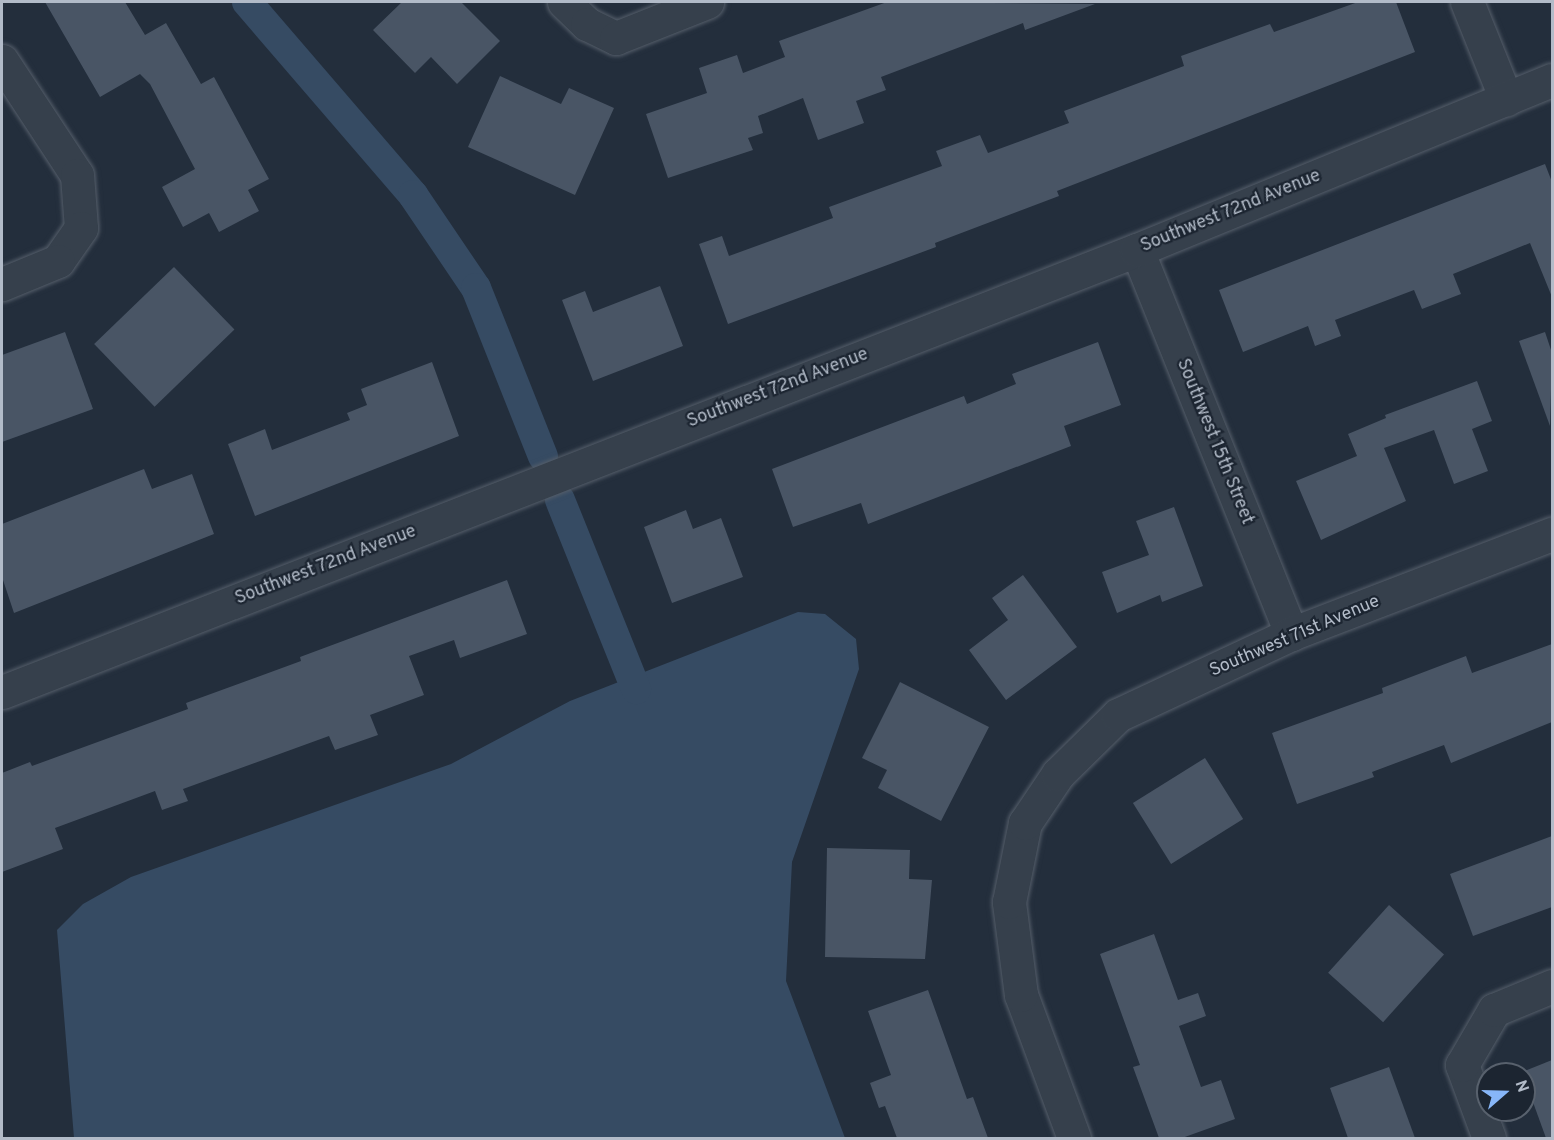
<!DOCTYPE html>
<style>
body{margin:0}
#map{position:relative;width:1554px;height:1140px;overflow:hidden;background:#232e3c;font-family:Overpass,sans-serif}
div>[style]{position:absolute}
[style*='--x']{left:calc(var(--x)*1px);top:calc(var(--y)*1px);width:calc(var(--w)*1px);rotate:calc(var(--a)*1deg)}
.water>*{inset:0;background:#364b63}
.canal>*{height:30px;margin:-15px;padding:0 15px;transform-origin:15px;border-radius:15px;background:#364b63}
.building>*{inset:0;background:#495565;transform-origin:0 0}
.roads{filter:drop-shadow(0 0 2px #555e6a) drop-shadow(0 0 2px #555e6a)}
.minor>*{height:33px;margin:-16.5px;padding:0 16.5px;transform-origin:16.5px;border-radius:16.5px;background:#36404c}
span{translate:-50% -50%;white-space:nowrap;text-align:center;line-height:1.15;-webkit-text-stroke:4.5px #1c2531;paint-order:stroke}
.street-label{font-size:18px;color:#b2bbc8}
.frame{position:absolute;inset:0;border:3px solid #b2bbc8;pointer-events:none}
.north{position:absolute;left:1476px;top:1062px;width:60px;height:60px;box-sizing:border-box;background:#1c2531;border:2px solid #58616d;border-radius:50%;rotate:70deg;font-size:16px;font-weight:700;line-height:24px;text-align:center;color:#b2bbc8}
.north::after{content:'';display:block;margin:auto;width:21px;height:27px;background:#87b6f8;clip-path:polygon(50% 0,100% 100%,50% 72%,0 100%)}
</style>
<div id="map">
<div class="water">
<div style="clip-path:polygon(798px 612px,825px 614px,856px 639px,859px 669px,792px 862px,786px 981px,845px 1138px,74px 1138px,57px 930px,83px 904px,131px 877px,451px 764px,570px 701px)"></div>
</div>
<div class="canal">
<div style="--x:247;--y:2;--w:255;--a:49.3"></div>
<div style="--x:413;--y:195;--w:112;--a:55.9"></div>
<div style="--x:476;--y:288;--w:181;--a:68.3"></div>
<div style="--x:560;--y:500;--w:204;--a:68.1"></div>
</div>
<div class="building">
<div style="clip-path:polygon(45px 2px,125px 2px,145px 35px,166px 23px,201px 84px,214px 77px,269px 179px,248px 190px,259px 211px,219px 232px,209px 213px,183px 227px,162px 187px,195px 169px,150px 84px,140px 74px,100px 97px)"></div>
<div style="clip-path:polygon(402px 2px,461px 2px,500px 41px,457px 84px,431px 57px,415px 73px,373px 30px)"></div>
<div style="clip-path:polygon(887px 2px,1095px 4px,1025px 30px,1023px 23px,881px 77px,886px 90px,856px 101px,864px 123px,818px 140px,803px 98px,758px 116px,763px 133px,748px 138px,753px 150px,668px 178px,646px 114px,707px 93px,699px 68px,737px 55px,743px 73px,785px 57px,779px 41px)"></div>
<div style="clip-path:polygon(1358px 2px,1396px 2px,1415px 52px,1057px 191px,1059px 196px,935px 243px,936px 247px,728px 324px,699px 244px,722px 236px,729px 256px,833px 218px,829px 207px,942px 166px,936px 151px,980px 135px,988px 153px,1069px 123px,1064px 111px,1184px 66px,1181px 56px,1270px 24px,1274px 32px)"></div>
<div style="clip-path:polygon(500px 76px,561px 104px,569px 88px,614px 108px,575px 195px,468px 147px)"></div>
<div style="clip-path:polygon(1545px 164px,1552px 182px,1552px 297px,1530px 243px,1453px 274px,1461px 294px,1422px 309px,1414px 290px,1335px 320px,1341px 336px,1315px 346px,1308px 326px,1243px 352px,1219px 290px)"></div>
<div style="left:174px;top:267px;width:87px;height:111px;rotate:46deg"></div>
<div style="clip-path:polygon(660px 286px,683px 346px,593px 381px,562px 300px,585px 291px,593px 312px)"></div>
<div style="clip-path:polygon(65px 332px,93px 409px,2px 442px,2px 355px)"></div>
<div style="clip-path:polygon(1545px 332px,1552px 353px,1550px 426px,1519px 341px)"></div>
<div style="clip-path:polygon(1098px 342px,1121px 405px,1064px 426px,1071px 446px,868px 524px,861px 503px,793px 527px,772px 469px,964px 396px,967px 404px,1016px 384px,1012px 374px)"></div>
<div style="clip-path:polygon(432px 362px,459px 436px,255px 516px,228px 444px,265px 429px,272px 450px,350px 420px,347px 413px,367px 405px,361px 389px)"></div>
<div style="clip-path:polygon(1477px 381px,1492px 421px,1472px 429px,1488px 471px,1454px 484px,1434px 430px,1384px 448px,1406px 501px,1321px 540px,1296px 481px,1357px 456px,1348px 434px,1386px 418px,1385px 415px)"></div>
<div style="clip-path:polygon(144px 469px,152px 489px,192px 474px,214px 534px,14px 613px,2px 577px,2px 524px)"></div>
<div style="clip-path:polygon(1174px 507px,1203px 586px,1162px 602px,1160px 595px,1117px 613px,1102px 572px,1149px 555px,1136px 521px)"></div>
<div style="clip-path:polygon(686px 510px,693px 529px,721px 518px,743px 577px,672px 603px,644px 527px)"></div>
<div style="clip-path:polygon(1023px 575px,1077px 647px,1006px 700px,969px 650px,1008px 620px,992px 598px)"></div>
<div style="clip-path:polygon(507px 580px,527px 634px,460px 658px,454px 640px,409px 656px,424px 695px,370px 715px,378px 735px,335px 750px,329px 736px,183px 789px,188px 801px,162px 810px,155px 791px,55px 828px,63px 849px,2px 872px,2px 773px,30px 762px,32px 766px,188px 709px,186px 703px,301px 661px,300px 657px)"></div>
<div style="clip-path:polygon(1552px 644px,1552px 722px,1451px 763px,1444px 745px,1372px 772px,1374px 777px,1297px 804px,1272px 733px,1383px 693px,1382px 688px,1466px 656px,1472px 673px)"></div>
<div style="clip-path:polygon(900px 682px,989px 727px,941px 821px,878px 788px,887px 770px,862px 758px)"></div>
<div style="left:1205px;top:758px;width:72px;height:85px;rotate:58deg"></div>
<div style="clip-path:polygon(1552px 836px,1552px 907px,1473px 936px,1450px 874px)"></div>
<div style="clip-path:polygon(827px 848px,910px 850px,909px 879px,932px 880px,925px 959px,825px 957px)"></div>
<div style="left:1389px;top:905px;width:74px;height:91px;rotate:42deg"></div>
<div style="clip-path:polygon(1154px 934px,1178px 1000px,1198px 993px,1206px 1016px,1179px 1026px,1201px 1087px,1221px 1080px,1235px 1119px,1182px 1138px,1159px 1138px,1133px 1067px,1140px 1065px,1100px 954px)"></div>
<div style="clip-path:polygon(928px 990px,967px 1099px,973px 1097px,988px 1138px,897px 1138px,885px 1106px,879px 1108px,870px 1083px,891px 1075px,868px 1011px)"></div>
<div style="clip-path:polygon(1552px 1060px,1552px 1138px,1546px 1138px,1522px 1072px)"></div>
<div style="clip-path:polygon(1389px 1067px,1415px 1138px,1348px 1138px,1330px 1088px)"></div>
</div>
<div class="roads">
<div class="minor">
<div style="--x:564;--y:2;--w:32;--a:44"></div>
<div style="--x:587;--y:24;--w:32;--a:26"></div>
<div style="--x:616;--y:38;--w:98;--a:-21.6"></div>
<div style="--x:1467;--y:2;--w:105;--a:68.1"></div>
<div style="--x:2;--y:61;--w:136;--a:56.7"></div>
<div style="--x:77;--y:175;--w:53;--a:85.7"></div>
<div style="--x:81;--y:228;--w:40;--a:124.9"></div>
<div style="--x:58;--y:261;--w:61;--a:157.7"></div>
<div style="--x:1137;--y:250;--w:414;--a:68.1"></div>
<div style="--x:2;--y:692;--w:1218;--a:-21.28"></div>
<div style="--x:1137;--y:250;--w:448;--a:-22.3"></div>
<div style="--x:1074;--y:1138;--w:153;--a:-110.3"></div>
<div style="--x:1021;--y:995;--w:94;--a:-97.4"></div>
<div style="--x:1009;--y:902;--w:81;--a:-78.6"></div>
<div style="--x:1025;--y:823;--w:59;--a:-56"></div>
<div style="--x:1058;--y:774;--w:84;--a:-44.5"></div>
<div style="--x:1118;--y:715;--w:191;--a:-25.1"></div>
<div style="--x:1291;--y:634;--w:280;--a:-21"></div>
<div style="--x:1489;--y:1138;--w:78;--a:-110.3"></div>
<div style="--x:1462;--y:1065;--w:64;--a:-59.8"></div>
<div style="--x:1494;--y:1010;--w:63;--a:-22.5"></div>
</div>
</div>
<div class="street-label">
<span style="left:1231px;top:212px;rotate:-22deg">Southwest 72nd Avenue</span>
<span style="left:778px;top:389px;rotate:-21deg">Southwest 72nd Avenue</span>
<span style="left:1214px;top:442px;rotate:68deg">Southwest 15th Street</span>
<span style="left:326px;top:566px;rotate:-21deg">Southwest 72nd Avenue</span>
<span style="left:1295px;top:637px;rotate:-23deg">Southwest 71st Avenue</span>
</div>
<div class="frame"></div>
<div class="north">N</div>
</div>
